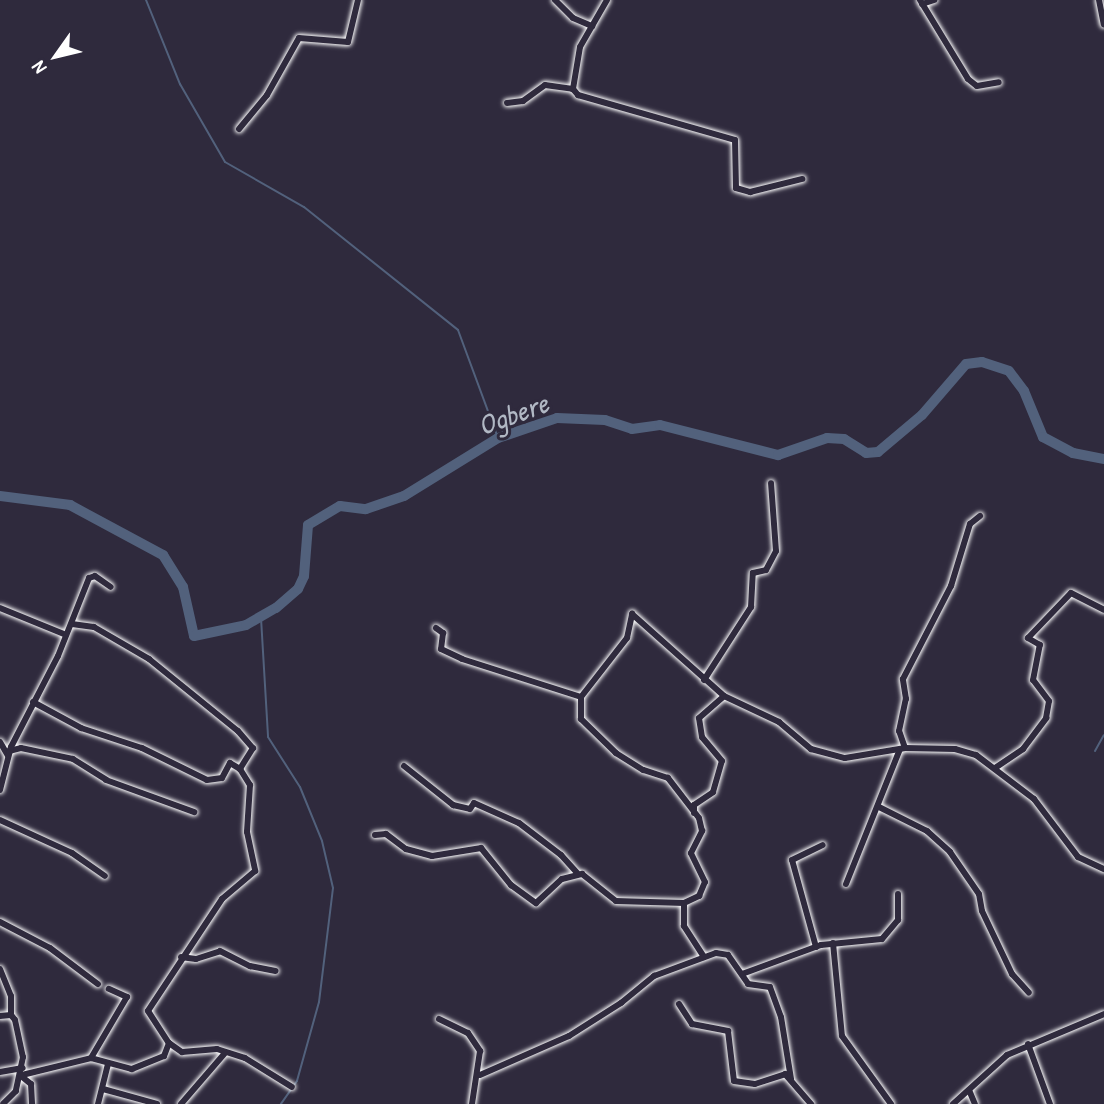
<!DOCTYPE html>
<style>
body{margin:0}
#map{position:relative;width:1104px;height:1104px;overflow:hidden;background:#2f2a3d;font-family:"Patrick Hand",sans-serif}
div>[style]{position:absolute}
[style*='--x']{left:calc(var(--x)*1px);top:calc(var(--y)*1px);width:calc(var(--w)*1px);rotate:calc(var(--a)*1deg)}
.stream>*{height:2px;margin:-1px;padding:0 1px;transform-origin:1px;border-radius:1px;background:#52617c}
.river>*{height:10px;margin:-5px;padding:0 5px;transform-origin:5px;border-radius:5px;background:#52617c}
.roads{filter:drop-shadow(0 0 2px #fff) drop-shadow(0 0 2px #fff)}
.minor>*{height:6px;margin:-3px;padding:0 3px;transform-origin:3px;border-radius:3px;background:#2f2a3d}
span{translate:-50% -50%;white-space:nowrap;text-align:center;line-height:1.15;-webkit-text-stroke:6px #2f2a3d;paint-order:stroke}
.water-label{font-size:28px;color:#b1b8c4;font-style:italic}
.north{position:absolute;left:21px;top:21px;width:70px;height:70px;-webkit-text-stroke:5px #2f2a3d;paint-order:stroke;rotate:236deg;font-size:19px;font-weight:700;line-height:28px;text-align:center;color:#fff}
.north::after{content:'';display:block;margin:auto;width:24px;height:32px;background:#fff;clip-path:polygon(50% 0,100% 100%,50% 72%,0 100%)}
</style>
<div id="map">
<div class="stream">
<div style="--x:146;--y:0;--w:91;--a:68"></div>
<div style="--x:180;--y:84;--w:90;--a:60"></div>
<div style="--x:225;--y:162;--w:91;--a:29.7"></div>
<div style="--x:304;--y:207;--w:197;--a:38.6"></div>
<div style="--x:458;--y:330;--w:115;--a:69.7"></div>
<div style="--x:261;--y:618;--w:119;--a:86.6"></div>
<div style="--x:268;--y:737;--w:59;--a:57.4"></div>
<div style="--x:300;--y:787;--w:58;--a:67.8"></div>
<div style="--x:322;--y:841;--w:48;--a:76.8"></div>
<div style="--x:333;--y:888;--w:115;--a:97"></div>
<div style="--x:319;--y:1002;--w:82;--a:105.6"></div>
<div style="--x:297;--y:1081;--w:28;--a:125"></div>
<div style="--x:1095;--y:751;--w:18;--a:-61"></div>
</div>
<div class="river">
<div style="--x:0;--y:496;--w:71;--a:7.3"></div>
<div style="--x:70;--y:505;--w:106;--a:28.3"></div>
<div style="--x:163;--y:555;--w:38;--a:58"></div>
<div style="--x:183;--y:587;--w:50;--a:77.3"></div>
<div style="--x:194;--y:636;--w:53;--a:-11.9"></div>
<div style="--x:246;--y:625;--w:34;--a:-30"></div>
<div style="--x:276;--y:608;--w:29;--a:-41"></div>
<div style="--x:298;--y:589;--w:14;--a:-65"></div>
<div style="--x:304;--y:576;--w:51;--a:-85.5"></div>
<div style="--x:308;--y:525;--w:37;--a:-31"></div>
<div style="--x:340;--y:506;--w:26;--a:7"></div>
<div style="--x:366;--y:509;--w:40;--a:-18.9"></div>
<div style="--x:404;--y:496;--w:110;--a:-31.7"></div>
<div style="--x:498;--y:438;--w:62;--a:-18.7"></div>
<div style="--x:557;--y:418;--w:48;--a:2.4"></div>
<div style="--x:605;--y:420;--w:28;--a:18"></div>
<div style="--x:632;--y:429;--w:28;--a:-8"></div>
<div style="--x:660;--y:425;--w:122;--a:14.3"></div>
<div style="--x:778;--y:455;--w:52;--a:-19.1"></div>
<div style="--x:827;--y:438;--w:17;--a:3"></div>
<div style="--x:844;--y:439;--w:26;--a:32"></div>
<div style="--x:866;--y:453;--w:12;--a:-5"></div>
<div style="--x:878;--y:452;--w:57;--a:-40.1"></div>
<div style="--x:922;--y:415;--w:67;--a:-49.2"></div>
<div style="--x:966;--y:364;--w:16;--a:-7"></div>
<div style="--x:982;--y:362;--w:28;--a:18"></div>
<div style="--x:1009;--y:371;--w:25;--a:53"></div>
<div style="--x:1024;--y:391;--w:50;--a:67.6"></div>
<div style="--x:1043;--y:437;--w:34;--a:28"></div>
<div style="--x:1073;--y:453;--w:32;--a:11"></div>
</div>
<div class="roads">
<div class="minor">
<div style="--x:555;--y:0;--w:25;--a:45"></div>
<div style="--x:573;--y:18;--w:21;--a:23"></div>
<div style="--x:607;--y:0;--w:54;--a:119.9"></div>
<div style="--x:580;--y:47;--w:43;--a:99.5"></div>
<div style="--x:573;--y:89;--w:8;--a:50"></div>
<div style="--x:578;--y:95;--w:163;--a:16"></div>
<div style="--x:735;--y:140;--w:48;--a:88.8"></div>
<div style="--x:736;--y:188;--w:15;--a:16"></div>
<div style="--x:750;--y:192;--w:54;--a:-14"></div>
<div style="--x:920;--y:0;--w:92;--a:58.7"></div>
<div style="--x:968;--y:79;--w:11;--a:38"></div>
<div style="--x:977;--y:86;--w:22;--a:-10"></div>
<div style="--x:1099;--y:0;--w:25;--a:79"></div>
<div style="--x:922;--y:4;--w:13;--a:-18"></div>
<div style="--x:507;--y:103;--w:16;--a:-7"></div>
<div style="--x:523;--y:101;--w:27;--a:-36"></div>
<div style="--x:545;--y:85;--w:28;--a:8"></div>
<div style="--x:239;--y:129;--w:44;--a:-50.5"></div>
<div style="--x:267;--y:95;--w:65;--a:-60.7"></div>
<div style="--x:299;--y:38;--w:49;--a:4.7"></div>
<div style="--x:348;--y:42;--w:43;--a:-76.6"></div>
<div style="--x:0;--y:608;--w:71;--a:22.2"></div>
<div style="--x:72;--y:624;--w:22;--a:8"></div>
<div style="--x:94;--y:627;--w:64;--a:30.2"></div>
<div style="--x:149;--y:659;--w:114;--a:39"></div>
<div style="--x:238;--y:731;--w:23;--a:49"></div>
<div style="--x:253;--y:748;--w:25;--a:122"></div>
<div style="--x:240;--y:769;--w:19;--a:58"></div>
<div style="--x:250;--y:785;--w:47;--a:93.7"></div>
<div style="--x:247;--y:832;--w:40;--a:78"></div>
<div style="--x:255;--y:871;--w:43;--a:139.7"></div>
<div style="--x:222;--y:899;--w:134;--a:123.5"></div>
<div style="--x:148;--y:1011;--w:38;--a:57"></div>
<div style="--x:169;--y:1043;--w:14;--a:111"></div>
<div style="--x:164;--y:1056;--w:35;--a:158"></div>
<div style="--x:132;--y:1069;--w:42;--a:-165"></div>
<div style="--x:436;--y:628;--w:9;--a:36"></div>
<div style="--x:443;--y:633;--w:16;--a:97"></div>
<div style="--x:441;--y:649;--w:23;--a:25"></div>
<div style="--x:462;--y:659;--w:125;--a:17.7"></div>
<div style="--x:704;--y:680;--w:87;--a:-57.2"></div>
<div style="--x:751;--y:607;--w:34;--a:-87"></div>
<div style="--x:753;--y:573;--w:13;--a:-13"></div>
<div style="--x:766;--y:570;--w:21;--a:-62"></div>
<div style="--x:776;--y:551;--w:68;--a:-94.2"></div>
<div style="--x:33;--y:702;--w:55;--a:28.4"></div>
<div style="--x:81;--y:728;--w:64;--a:18.2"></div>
<div style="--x:142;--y:748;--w:72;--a:26.2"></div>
<div style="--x:207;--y:780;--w:15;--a:-8"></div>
<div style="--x:222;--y:778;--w:17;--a:-62"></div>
<div style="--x:230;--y:763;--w:12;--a:31"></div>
<div style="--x:0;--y:742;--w:16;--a:60"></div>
<div style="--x:905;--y:748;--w:18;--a:-109"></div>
<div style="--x:899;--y:731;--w:33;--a:-78"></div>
<div style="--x:906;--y:699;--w:20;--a:-99"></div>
<div style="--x:903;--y:679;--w:105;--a:-62.7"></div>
<div style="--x:951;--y:586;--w:65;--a:-73"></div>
<div style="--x:970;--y:524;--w:13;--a:-39"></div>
<div style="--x:9;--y:751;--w:12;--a:-14"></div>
<div style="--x:21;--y:748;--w:53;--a:11.9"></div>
<div style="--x:73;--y:759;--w:39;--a:32"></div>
<div style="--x:106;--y:780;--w:94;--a:20"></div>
<div style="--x:404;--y:766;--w:63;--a:38.5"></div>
<div style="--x:453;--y:805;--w:17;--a:13"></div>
<div style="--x:470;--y:809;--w:7;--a:-56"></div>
<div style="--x:474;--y:803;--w:49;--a:24"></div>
<div style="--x:519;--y:823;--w:53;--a:37.3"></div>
<div style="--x:561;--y:855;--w:25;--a:48"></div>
<div style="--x:995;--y:768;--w:34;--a:-34"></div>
<div style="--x:1023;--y:749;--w:39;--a:-53"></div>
<div style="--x:1046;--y:718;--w:17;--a:-80"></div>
<div style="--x:1049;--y:701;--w:26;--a:-127"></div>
<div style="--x:1033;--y:680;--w:36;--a:-79"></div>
<div style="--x:1040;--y:645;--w:14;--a:-150"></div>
<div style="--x:1028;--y:638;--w:62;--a:-46.3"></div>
<div style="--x:1071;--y:593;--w:37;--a:27"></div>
<div style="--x:0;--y:790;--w:44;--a:-75.7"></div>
<div style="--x:11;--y:747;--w:102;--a:-62.7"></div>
<div style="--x:58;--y:656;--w:84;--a:-68.3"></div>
<div style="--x:89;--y:578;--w:6;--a:-18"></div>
<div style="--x:95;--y:576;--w:19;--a:35"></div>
<div style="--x:879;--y:807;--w:54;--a:26.6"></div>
<div style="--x:927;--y:831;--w:31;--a:42"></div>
<div style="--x:950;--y:852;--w:51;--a:55.4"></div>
<div style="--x:979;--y:894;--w:17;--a:80"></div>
<div style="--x:982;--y:911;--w:70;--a:64.5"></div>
<div style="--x:1012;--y:974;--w:25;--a:48"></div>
<div style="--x:694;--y:813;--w:8;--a:-90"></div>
<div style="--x:694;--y:805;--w:23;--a:-34"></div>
<div style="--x:713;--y:792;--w:32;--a:-74"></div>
<div style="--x:722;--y:761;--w:31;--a:-130"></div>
<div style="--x:702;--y:737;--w:19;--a:-99"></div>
<div style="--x:699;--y:718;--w:33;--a:-41"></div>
<div style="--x:0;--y:820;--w:79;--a:24.6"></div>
<div style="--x:72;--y:853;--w:40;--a:34.9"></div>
<div style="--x:375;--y:835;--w:11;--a:-5"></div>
<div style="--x:386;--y:834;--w:25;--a:37"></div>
<div style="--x:406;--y:849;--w:27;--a:15"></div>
<div style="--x:432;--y:856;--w:50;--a:-9.3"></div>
<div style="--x:481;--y:848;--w:48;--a:51"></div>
<div style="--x:511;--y:885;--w:31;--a:36"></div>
<div style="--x:536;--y:903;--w:35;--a:-43"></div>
<div style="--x:562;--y:879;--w:21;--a:-14"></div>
<div style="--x:582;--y:874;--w:43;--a:38.5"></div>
<div style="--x:616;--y:901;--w:68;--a:1.7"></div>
<div style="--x:846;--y:884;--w:145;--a:-68.2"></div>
<div style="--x:0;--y:922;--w:56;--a:27.5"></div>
<div style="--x:50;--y:948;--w:60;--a:36.9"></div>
<div style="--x:833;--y:943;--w:93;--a:84.5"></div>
<div style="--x:842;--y:1036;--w:84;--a:54.2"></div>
<div style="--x:816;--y:947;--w:90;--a:-105.4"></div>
<div style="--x:792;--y:860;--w:34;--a:-26"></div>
<div style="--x:181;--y:957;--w:15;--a:8"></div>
<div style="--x:196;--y:959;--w:25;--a:-18"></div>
<div style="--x:220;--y:951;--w:34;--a:27"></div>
<div style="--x:250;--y:966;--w:26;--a:11"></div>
<div style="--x:704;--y:957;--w:37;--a:-123"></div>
<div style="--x:684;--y:926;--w:23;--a:-90"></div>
<div style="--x:684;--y:903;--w:17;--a:-25"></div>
<div style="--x:699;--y:896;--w:15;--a:-67"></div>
<div style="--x:705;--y:882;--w:32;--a:-116"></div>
<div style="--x:691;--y:853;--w:25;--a:-63"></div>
<div style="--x:702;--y:831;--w:13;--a:-103"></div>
<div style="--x:699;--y:818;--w:51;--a:-127.8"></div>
<div style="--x:668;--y:778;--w:26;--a:-162"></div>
<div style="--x:643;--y:770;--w:32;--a:-148"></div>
<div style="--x:616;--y:753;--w:49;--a:-135.8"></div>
<div style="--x:581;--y:719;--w:22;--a:-90"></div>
<div style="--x:581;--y:697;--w:75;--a:-52.1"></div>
<div style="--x:627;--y:638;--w:25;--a:-78"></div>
<div style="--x:632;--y:614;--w:123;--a:41.7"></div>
<div style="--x:724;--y:696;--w:61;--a:25.3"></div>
<div style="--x:779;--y:722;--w:42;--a:40.2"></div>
<div style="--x:811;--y:749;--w:35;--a:15"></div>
<div style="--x:845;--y:758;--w:61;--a:-9.5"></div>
<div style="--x:905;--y:748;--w:50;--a:1.1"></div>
<div style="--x:955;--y:749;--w:22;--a:16"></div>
<div style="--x:976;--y:755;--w:73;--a:37.2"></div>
<div style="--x:1034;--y:799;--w:73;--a:52.8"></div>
<div style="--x:1078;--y:857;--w:29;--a:25"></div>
<div style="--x:0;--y:969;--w:29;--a:68"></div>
<div style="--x:11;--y:996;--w:19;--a:90"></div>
<div style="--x:742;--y:974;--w:84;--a:-20.2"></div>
<div style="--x:821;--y:945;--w:61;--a:-5.6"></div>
<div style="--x:882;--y:939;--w:25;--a:-50"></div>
<div style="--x:898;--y:920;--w:26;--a:-90"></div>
<div style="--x:679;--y:1004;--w:24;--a:57"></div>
<div style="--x:692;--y:1024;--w:37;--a:11"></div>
<div style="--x:728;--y:1031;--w:50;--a:83.2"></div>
<div style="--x:734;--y:1081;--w:21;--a:8"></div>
<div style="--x:755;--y:1084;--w:32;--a:-18"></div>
<div style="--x:785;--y:1074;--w:40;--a:49"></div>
<div style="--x:0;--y:1016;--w:11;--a:-5"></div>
<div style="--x:11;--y:1015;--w:6;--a:51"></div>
<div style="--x:15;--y:1020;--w:38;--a:78"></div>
<div style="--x:23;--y:1057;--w:35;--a:102"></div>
<div style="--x:16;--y:1091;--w:18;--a:135"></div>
<div style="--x:439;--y:1019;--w:32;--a:26"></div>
<div style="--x:468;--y:1033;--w:22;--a:56"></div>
<div style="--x:480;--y:1051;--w:54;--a:98.6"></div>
<div style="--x:169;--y:1043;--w:16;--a:35"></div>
<div style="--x:182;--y:1052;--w:35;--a:-5"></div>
<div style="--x:217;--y:1049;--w:29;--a:18"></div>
<div style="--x:245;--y:1058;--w:55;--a:31.7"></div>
<div style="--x:1028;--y:1044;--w:64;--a:69.9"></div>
<div style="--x:0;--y:1072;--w:23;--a:-10"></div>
<div style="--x:22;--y:1075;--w:71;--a:-13.8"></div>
<div style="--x:91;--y:1058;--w:71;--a:-59.5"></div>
<div style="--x:127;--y:997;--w:20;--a:-156"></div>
<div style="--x:480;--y:1075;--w:97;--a:-23.7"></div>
<div style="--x:569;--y:1036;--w:62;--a:-32.4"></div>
<div style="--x:621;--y:1003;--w:43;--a:-39.3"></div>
<div style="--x:654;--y:976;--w:66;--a:-20.4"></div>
<div style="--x:716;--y:953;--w:12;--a:9"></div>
<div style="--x:728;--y:955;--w:35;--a:55"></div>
<div style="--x:748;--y:984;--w:22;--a:8"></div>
<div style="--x:770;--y:987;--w:32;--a:70"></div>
<div style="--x:781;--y:1017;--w:63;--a:80.8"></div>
<div style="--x:21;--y:1076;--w:13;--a:39"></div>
<div style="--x:31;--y:1084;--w:20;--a:87"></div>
<div style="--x:103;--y:1089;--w:56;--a:15.5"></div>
<div style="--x:969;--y:1090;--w:15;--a:67"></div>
<div style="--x:98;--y:1104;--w:41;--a:-76"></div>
<div style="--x:181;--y:1104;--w:67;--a:-49.2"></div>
<div style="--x:953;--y:1104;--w:73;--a:-42.2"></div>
<div style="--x:1007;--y:1055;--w:105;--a:-22.9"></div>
</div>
</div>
<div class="water-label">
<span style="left:513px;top:414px;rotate:-20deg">Ogbere</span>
</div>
<div class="north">N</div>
</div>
